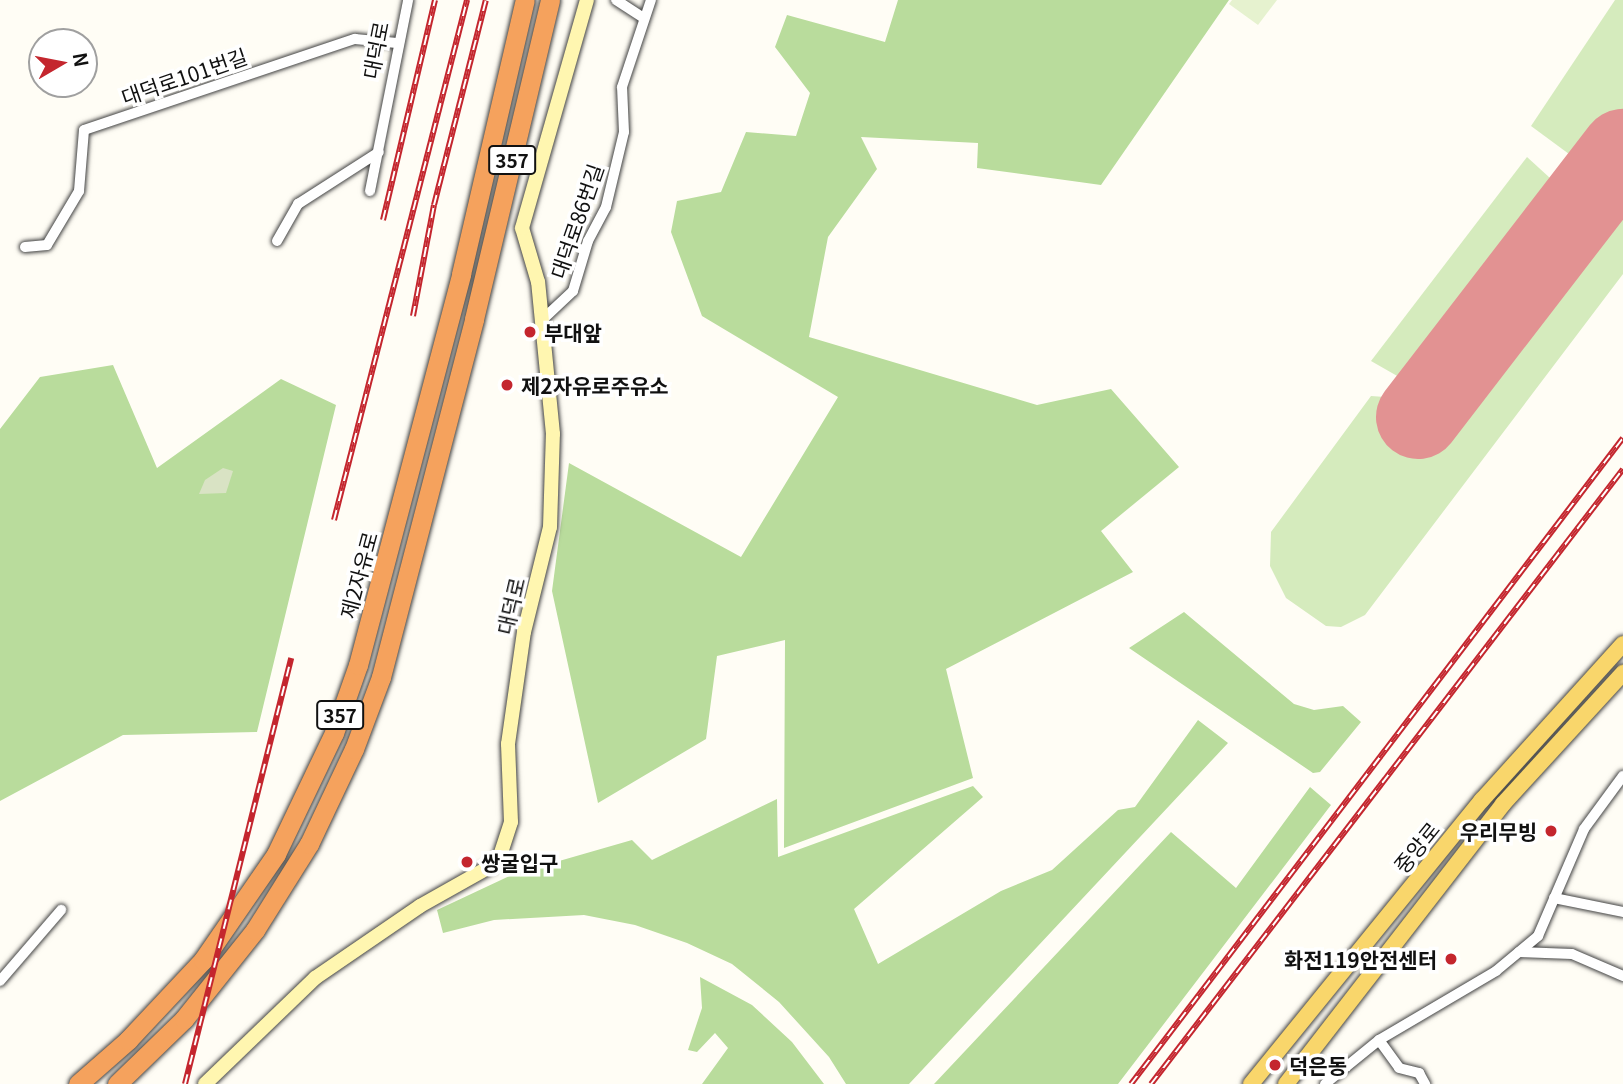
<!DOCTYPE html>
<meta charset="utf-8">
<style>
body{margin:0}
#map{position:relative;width:1623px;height:1084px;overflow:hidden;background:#fffdf5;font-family:Georgia,"Noto Sans KR",serif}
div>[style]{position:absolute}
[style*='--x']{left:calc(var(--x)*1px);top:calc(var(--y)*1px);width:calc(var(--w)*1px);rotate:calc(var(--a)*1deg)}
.green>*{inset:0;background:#d5ebbd}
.forest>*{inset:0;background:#b9dc9c}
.cemetery>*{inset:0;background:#d9e3c4}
.pitch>*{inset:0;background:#e6f2cf}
.runway>*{height:84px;margin:-42px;padding:0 42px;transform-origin:42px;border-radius:42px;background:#e29292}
.roads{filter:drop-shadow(0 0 2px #444) drop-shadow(0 0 2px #444)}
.street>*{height:10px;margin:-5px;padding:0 5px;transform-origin:5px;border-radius:5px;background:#fff}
.secondary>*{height:14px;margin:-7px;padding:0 7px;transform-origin:7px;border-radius:7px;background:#fff6b0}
.primary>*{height:16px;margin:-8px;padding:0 8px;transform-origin:8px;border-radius:8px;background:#f9d66b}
.highway>*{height:19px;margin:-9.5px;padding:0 9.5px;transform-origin:9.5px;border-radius:9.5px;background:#f5a25d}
.rail>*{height:6px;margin-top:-3px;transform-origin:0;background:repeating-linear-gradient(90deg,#fff 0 10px,#c4262e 0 20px);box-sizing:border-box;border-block:2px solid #c4262e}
.dots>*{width:19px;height:19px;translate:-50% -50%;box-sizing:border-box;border:4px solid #fff;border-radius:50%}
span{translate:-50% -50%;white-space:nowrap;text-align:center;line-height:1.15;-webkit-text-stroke:7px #fff;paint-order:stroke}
.shield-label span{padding:2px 5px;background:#fff;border:2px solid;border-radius:5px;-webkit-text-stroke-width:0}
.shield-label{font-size:19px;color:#111;font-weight:700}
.street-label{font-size:21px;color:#111}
.poi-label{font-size:21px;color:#111;font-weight:700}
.left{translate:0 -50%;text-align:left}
.right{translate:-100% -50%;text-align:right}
.north{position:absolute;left:28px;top:28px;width:70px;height:70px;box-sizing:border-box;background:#fff;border:2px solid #a0a0a0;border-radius:50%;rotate:80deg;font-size:19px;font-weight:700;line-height:28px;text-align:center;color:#111}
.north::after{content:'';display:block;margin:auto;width:24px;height:32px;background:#c4262e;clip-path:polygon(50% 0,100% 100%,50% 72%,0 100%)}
</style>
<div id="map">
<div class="green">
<div style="clip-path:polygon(1615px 0,1623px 0,1623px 115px,1593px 151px,1569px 154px,1531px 126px)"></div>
<div style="clip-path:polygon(1527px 157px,1550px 178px,1550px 211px,1427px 370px,1399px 377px,1371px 361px)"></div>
<div style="clip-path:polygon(1623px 175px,1623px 274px,1365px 615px,1341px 627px,1326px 626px,1286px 598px,1270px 566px,1271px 532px,1371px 396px,1385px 397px,1427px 433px)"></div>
</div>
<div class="forest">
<div style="clip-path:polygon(898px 0,1229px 0,1101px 185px,977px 168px,978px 143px,861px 137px,877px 169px,828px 237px,809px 337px,1037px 405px,1111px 389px,1179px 467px,1101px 531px,1133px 572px,946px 669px,973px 778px,784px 848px,785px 640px,717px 656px,706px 739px,598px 803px,552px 591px,569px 463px,741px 557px,838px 397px,702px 316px,671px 232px,677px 201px,721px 192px,746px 132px,796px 136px,810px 93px,775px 47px,787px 15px,885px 42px)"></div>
<div style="clip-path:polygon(113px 365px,157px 468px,281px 379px,336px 405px,257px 732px,123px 735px,0 801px,0 429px,40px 377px)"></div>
<div style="clip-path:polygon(1184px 612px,1294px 704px,1314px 710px,1343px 706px,1361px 722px,1320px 772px,1313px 773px,1129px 648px)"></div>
<div style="clip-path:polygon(1198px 720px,1228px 743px,909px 1084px,846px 1084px,829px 1057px,779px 1002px,732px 964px,687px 943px,635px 925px,584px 915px,494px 920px,443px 933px,437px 910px,514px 874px,632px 840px,652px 860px,777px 799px,778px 857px,973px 786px,983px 797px,854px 909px,878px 964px,1001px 891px,1052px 870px,1118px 810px,1135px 807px)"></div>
<div style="clip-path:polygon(1310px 787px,1331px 805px,1118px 1084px,934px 1084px,1171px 832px,1236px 888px)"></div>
<div style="clip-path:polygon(700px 977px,752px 1005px,792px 1042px,824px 1084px,702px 1084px,728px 1048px,715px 1033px,697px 1052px,688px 1050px,702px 1008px)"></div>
</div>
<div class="cemetery">
<div style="clip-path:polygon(223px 468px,233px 471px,226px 493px,199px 494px,205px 480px)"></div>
</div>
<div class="pitch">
<div style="clip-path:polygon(1232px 0,1277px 0,1258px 25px,1229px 4px)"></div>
</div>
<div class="runway">
<div style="--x:1418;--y:417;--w:336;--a:-52.4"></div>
</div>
<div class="roads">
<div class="street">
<div style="--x:616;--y:0;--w:31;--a:33"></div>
<div style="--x:370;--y:191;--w:195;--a:-78.7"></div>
<div style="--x:277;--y:241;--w:43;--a:-60.4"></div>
<div style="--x:298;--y:204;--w:96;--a:-32.7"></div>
<div style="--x:25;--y:247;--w:22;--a:-5"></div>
<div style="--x:47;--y:245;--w:63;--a:-59.3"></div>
<div style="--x:79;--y:191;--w:61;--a:-85.3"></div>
<div style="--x:84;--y:130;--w:286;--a:-18.6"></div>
<div style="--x:355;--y:39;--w:42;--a:5.4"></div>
<div style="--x:541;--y:321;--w:44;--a:-43.2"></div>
<div style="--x:573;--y:291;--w:52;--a:-73.3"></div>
<div style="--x:588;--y:241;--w:38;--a:-62"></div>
<div style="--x:606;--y:207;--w:77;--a:-76.5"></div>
<div style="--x:624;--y:132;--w:45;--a:-92.5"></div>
<div style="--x:622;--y:87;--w:92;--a:-71.6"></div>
<div style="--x:1554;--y:898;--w:70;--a:11.5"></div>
<div style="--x:1519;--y:952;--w:53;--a:2.2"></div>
<div style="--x:1572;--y:954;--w:56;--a:23.3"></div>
<div style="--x:0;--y:981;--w:94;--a:-49.3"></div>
<div style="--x:1379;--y:1040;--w:34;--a:54"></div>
<div style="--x:1399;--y:1068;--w:21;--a:14"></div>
<div style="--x:1419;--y:1073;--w:13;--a:61"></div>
<div style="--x:1325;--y:1084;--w:70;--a:-39.2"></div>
<div style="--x:1379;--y:1040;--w:136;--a:-30.5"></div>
<div style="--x:1496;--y:971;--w:55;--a:-39.8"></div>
<div style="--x:1538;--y:936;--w:116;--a:-66.7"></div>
<div style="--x:1584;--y:829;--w:66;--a:-53.7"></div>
</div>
<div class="secondary">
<div style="--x:205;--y:1084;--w:153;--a:-43.9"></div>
<div style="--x:315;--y:978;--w:127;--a:-34.4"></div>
<div style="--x:420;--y:906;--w:90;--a:-29.4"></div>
<div style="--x:498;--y:862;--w:42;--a:-72"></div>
<div style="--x:511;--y:822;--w:78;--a:-92.2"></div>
<div style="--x:508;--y:744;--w:113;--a:-81.9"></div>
<div style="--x:524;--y:632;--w:108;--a:-76.1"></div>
<div style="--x:550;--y:527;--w:93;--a:-88.2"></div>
<div style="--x:553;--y:434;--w:153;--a:-95.6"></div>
<div style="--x:538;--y:282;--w:56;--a:-106.5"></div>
<div style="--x:522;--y:228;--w:237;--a:-74.1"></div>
</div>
<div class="primary">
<div style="--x:1251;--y:1084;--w:366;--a:-50.9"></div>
<div style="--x:1482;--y:800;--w:210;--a:-47.9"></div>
<div style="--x:1286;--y:1084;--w:354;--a:-52.2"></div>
<div style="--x:1503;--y:804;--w:178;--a:-47.5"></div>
</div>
<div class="highway">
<div style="--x:78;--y:1084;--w:67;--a:-41.3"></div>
<div style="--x:128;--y:1040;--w:110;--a:-46.8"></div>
<div style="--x:203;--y:960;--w:129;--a:-55.4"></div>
<div style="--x:276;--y:854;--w:134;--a:-64.4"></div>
<div style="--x:334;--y:733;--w:72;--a:-70.6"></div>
<div style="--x:358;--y:665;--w:404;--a:-75.2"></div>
<div style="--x:461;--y:274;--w:281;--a:-76.9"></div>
<div style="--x:117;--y:1084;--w:93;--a:-44.1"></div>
<div style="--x:184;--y:1019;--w:114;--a:-51.4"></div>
<div style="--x:255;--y:930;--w:102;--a:-57.9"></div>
<div style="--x:309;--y:844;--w:105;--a:-64.7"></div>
<div style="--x:354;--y:749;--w:77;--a:-69.4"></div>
<div style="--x:381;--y:677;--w:370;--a:-75.4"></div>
<div style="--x:474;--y:319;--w:328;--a:-76.6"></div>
</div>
</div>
<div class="rail">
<div style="--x:383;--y:220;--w:226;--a:-76.7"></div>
<div style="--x:413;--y:316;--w:113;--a:-79.3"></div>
<div style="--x:434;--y:205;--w:211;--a:-75.8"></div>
<div style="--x:334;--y:520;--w:537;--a:-75.65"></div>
<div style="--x:185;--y:1084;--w:439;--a:-76"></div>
<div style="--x:1131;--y:1084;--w:812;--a:-52.71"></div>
<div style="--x:1151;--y:1084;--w:775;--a:-52.49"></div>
</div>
<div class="dots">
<div style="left:530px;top:332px;background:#c4262e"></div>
<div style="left:507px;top:385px;background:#c4262e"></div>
<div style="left:1551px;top:831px;background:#c4262e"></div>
<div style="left:467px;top:862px;background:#c4262e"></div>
<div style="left:1451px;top:959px;background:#c4262e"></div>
<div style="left:1275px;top:1065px;background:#c4262e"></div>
</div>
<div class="shield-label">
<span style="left:512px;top:160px">357</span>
<span style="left:340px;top:715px">357</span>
</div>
<div class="street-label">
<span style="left:375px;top:50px;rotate:-79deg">대덕로</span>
<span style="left:184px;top:76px;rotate:-19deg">대덕로101번길</span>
<span style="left:576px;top:221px;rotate:-71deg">대덕로86번길</span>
<span style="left:358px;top:575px;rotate:-75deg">제2자유로</span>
<span style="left:510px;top:606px;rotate:-77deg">대덕로</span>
<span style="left:1416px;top:847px;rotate:-51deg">중앙로</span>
</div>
<div class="poi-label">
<span class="left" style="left:544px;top:332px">부대앞</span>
<span class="left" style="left:521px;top:385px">제2자유로주유소</span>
<span class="right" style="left:1537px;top:831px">우리무빙</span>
<span class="left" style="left:481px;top:862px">쌍굴입구</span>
<span class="right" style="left:1437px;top:959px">화전119안전센터</span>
<span class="left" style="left:1289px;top:1065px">덕은동</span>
</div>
<div class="north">N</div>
</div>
